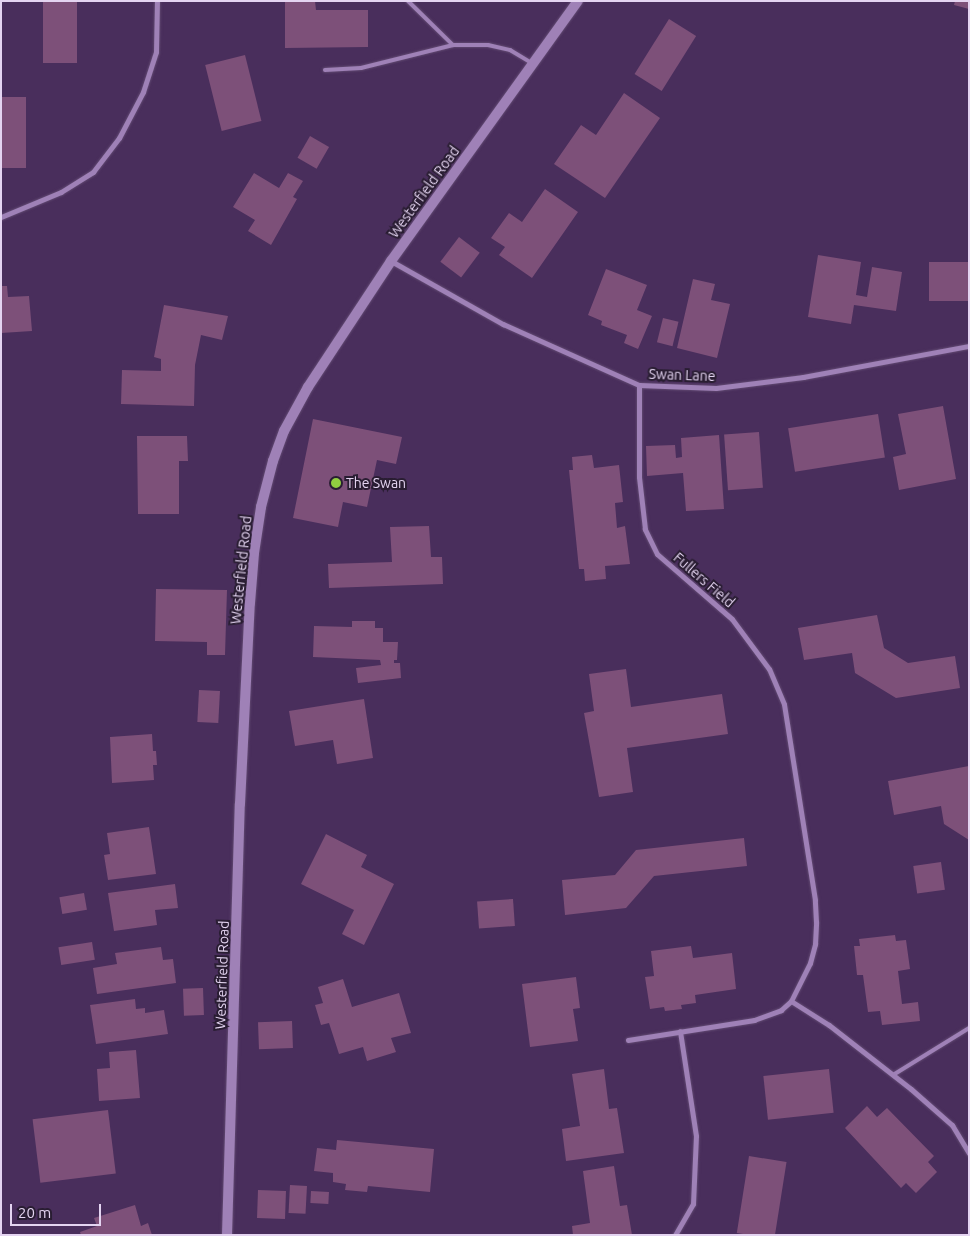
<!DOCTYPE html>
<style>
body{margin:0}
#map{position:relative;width:970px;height:1236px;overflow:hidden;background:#492e5c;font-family:Ubuntu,sans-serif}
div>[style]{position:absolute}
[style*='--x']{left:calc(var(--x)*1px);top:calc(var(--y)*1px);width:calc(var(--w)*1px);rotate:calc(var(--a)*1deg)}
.building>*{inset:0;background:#7d5079;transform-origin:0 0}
.roads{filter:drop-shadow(0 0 1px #624a72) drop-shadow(0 0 1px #624a72)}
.lane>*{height:4px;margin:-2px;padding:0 2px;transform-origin:2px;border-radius:2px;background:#9f81b7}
.street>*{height:5px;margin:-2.5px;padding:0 2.5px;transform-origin:2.5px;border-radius:2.5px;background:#9f81b7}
.secondary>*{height:10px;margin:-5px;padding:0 5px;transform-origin:5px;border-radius:5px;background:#9f81b7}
.dots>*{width:14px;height:14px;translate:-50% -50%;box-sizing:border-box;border:2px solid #291d32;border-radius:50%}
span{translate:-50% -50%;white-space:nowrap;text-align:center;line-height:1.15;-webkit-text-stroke:4px #291d32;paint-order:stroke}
.street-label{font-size:14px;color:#e4d4f1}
.poi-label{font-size:14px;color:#e4d4f1}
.left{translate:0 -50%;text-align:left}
.frame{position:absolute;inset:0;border:2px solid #e4d4f1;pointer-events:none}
.scale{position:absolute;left:10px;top:1204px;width:91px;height:22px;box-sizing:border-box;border:2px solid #e4d4f1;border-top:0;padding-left:6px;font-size:15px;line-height:18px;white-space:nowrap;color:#e4d4f1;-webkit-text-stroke:4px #291d32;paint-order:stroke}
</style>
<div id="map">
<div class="building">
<div style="left:43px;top:1px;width:34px;height:62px"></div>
<div style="clip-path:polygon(285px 1px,315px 1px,316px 10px,368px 10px,368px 47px,285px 48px)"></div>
<div style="clip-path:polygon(955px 1px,969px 1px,969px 9px,954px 5px)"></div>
<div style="left:669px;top:19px;width:32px;height:65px;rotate:32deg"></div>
<div style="left:245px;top:55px;width:68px;height:41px;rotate:76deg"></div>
<div style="clip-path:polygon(624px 93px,660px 118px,605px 198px,554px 164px,581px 125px,596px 135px)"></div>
<div style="left:1px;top:97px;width:25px;height:71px"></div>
<div style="left:310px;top:136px;width:22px;height:25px;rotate:30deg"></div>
<div style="clip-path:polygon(254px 173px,279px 188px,288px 173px,303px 181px,293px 197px,297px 199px,271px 245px,248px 231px,255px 220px,233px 207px)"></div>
<div style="clip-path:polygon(545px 189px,578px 212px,532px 278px,499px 255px,505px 247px,491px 238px,509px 213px,522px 222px)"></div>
<div style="left:459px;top:237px;width:26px;height:31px;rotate:37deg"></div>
<div style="clip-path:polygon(818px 255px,861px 262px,856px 295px,867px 297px,872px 267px,902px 272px,896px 311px,854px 305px,851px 324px,808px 317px)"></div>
<div style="left:969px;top:262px;width:39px;height:40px;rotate:90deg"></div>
<div style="clip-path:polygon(606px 269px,647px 285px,637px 310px,652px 316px,638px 349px,624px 343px,627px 335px,601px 325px,602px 321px,588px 315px)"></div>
<div style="clip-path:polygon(693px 279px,715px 284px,711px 300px,730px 304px,717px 358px,677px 348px)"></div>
<div style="clip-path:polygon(1px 286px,7px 286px,8px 297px,29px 296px,32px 331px,1px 333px)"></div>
<div style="clip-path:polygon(164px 305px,228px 316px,222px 340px,201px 335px,195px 365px,194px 406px,121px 404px,122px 370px,161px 371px,161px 359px,154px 357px)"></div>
<div style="left:663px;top:318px;width:16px;height:25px;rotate:14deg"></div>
<div style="clip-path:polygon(943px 406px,956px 479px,899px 490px,893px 457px,906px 454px,898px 414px)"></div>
<div style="left:878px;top:414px;width:44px;height:91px;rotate:81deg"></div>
<div style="clip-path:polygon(313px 419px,402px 437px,396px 464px,377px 460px,367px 507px,343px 502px,338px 527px,293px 518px)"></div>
<div style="left:759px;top:432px;width:56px;height:35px;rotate:86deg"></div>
<div style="clip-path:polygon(719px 435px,724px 509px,686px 511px,683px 473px,647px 476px,646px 446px,675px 445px,676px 458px,682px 457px,681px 438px)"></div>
<div style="clip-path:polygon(137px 436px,187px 436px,188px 461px,179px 461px,179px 514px,138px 514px)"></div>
<div style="clip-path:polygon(592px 455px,594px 468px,619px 465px,623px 502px,615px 503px,617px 528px,625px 526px,630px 564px,605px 566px,606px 579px,585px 581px,584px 569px,579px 569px,569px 470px,573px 470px,572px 457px)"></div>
<div style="clip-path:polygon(429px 526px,431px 557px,442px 557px,443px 584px,329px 588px,328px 564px,392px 562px,390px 527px)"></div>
<div style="clip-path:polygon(156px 589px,227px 590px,225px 655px,207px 655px,207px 642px,155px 641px)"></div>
<div style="clip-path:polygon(877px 615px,884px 648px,908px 663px,955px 656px,960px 688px,896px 698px,855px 673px,852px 653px,804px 660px,798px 628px)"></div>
<div style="clip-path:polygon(352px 621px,375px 621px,375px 628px,383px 628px,383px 642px,398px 642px,397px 660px,394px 660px,394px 663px,400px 663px,401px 678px,358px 683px,356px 668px,381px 665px,380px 660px,313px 657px,314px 626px,352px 627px)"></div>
<div style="clip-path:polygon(626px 669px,631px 707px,722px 694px,728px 734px,627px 748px,633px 792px,599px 797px,584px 713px,594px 711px,589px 674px)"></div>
<div style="left:199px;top:690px;width:21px;height:32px;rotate:3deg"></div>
<div style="clip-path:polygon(364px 699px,373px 758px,337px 764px,333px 740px,295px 746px,289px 711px)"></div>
<div style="clip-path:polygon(152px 734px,153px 751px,156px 751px,157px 765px,153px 765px,154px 780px,112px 783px,110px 737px)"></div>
<div style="clip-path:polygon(969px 766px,969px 840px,944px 824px,941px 806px,894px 815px,888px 781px)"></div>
<div style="clip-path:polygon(149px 827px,156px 874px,108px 880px,104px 855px,110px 854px,107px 833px)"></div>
<div style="clip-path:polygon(326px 834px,367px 855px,361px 867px,394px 884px,364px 945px,342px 934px,354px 910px,301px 884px)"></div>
<div style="clip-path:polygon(744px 838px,747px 866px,654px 876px,626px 908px,565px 915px,562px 880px,615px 875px,636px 850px)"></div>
<div style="left:941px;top:862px;width:28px;height:28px;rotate:82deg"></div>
<div style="clip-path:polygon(175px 884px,178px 908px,155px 910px,157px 925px,114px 931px,108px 893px)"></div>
<div style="left:84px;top:893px;width:17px;height:25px;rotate:80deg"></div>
<div style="left:513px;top:899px;width:27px;height:36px;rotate:86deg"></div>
<div style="clip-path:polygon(895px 935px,896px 941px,906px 940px,910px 969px,898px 971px,902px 1004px,918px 1002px,920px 1021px,882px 1025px,880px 1011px,868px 1012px,863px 975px,857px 975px,854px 946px,860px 946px,859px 939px)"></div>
<div style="left:92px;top:942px;width:18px;height:34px;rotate:81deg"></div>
<div style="clip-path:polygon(691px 946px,693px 958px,732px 953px,736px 989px,695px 995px,696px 1003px,681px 1005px,682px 1009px,665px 1011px,664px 1007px,650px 1009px,645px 977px,654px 976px,651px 951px)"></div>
<div style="clip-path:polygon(161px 947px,163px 960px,173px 959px,176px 983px,97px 994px,93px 968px,117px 964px,115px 953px)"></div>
<div style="clip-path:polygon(576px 977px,580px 1008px,573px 1009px,578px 1041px,530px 1047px,522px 984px)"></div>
<div style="clip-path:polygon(343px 979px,352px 1007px,399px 993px,411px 1033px,391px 1038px,396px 1052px,367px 1061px,363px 1047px,339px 1054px,329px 1023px,321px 1025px,315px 1005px,323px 1003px,318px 987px)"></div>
<div style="left:203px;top:988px;width:27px;height:20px;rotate:88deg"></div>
<div style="clip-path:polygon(135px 999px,136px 1009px,145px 1008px,145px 1013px,164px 1010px,168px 1034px,96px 1044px,90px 1005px)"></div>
<div style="left:292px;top:1021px;width:27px;height:34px;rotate:88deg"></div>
<div style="clip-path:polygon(136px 1050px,140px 1098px,99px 1101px,97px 1069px,110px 1068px,109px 1052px)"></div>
<div style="clip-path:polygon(604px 1069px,609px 1109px,617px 1108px,624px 1153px,566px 1161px,562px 1129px,580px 1126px,572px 1074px)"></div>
<div style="left:829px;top:1069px;width:44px;height:66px;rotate:84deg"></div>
<div style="clip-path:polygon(867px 1106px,877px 1117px,887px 1108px,934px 1156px,928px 1162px,937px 1172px,916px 1193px,906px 1183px,901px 1188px,845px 1128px)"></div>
<div style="left:108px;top:1110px;width:64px;height:76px;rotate:83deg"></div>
<div style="clip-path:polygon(337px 1140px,434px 1149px,430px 1192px,368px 1186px,367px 1192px,345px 1190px,346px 1184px,333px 1182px,333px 1173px,314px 1171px,317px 1148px,336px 1150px)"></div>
<div style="left:749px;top:1156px;width:38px;height:78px;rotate:9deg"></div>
<div style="clip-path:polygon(614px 1166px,620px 1206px,627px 1205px,632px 1235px,573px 1235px,572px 1226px,590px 1223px,583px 1171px)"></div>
<div style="left:290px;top:1185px;width:17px;height:28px;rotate:3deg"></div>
<div style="left:258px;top:1190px;width:28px;height:28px;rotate:2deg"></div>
<div style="left:311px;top:1191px;width:18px;height:12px;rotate:3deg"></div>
<div style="clip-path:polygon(135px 1205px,141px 1226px,148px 1223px,152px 1235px,81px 1235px,80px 1232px,97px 1226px,94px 1218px)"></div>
</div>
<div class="roads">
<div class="lane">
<div style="--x:408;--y:1;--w:63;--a:44.4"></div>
<div style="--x:325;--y:70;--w:36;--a:-3"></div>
<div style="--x:361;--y:68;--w:95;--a:-14"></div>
<div style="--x:453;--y:45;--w:35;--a:0"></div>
<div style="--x:488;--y:45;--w:23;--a:13"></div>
<div style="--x:510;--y:50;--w:26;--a:31"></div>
<div style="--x:893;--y:1075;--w:89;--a:-31.7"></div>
</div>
<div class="street">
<div style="--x:1;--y:217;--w:65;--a:-22.6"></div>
<div style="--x:61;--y:192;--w:38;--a:-32"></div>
<div style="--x:93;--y:172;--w:43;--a:-52.6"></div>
<div style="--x:119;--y:138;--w:52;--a:-62.4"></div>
<div style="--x:143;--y:92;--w:42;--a:-72"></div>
<div style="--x:156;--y:52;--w:51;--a:-88.9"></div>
<div style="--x:391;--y:261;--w:129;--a:29.4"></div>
<div style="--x:503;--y:324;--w:149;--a:24.2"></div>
<div style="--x:639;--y:385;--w:77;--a:2.2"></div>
<div style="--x:716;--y:388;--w:88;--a:-7.2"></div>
<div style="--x:803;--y:377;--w:169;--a:-10.6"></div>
<div style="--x:791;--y:1001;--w:45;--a:32.3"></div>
<div style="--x:829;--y:1025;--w:104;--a:38"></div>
<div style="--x:911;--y:1089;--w:55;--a:41.3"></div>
<div style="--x:952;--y:1125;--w:33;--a:59"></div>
<div style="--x:628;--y:1040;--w:128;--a:-9"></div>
<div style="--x:754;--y:1020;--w:29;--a:-20"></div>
<div style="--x:781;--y:1010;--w:13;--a:-42"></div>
<div style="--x:791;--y:1001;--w:42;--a:-63.4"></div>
<div style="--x:810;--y:963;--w:20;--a:-75"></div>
<div style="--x:815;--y:944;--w:22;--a:-87"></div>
<div style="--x:816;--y:922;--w:22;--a:-93"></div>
<div style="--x:815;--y:900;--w:198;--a:-99"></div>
<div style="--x:784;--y:704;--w:38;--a:-113"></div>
<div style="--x:769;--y:669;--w:62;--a:-126.5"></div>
<div style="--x:732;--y:619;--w:99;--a:-139.1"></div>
<div style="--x:657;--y:554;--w:28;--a:-116"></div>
<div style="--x:645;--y:529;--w:52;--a:-96.6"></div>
<div style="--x:639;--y:477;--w:92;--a:-90"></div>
<div style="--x:675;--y:1235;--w:36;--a:-60"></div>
<div style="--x:693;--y:1204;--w:68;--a:-87.5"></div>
<div style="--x:696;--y:1136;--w:106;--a:-98.7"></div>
</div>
<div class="secondary">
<div style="--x:227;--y:1235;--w:431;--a:-88.3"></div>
<div style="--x:240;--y:804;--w:201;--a:-87.2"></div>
<div style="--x:250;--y:603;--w:50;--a:-85.4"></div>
<div style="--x:254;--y:553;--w:47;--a:-81.3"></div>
<div style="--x:261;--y:507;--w:48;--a:-75.4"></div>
<div style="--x:273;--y:461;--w:32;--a:-70"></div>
<div style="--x:284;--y:431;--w:50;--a:-61.4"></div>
<div style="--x:308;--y:387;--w:151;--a:-56.6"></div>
<div style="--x:391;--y:261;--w:320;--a:-54.3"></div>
</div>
</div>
<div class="dots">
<div style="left:336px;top:483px;background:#91cd40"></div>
</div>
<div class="street-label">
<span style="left:424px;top:192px;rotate:-54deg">Westerfield Road</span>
<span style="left:682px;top:375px;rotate:2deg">Swan Lane</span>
<span style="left:241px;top:570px;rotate:-84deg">Westerfield Road</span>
<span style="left:704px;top:580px;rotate:41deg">Fullers Field</span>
<span style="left:222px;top:975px;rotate:-88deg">Westerfield Road</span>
</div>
<div class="poi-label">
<span class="left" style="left:346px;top:483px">The Swan</span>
</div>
<div class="frame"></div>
<div class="scale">20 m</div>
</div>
